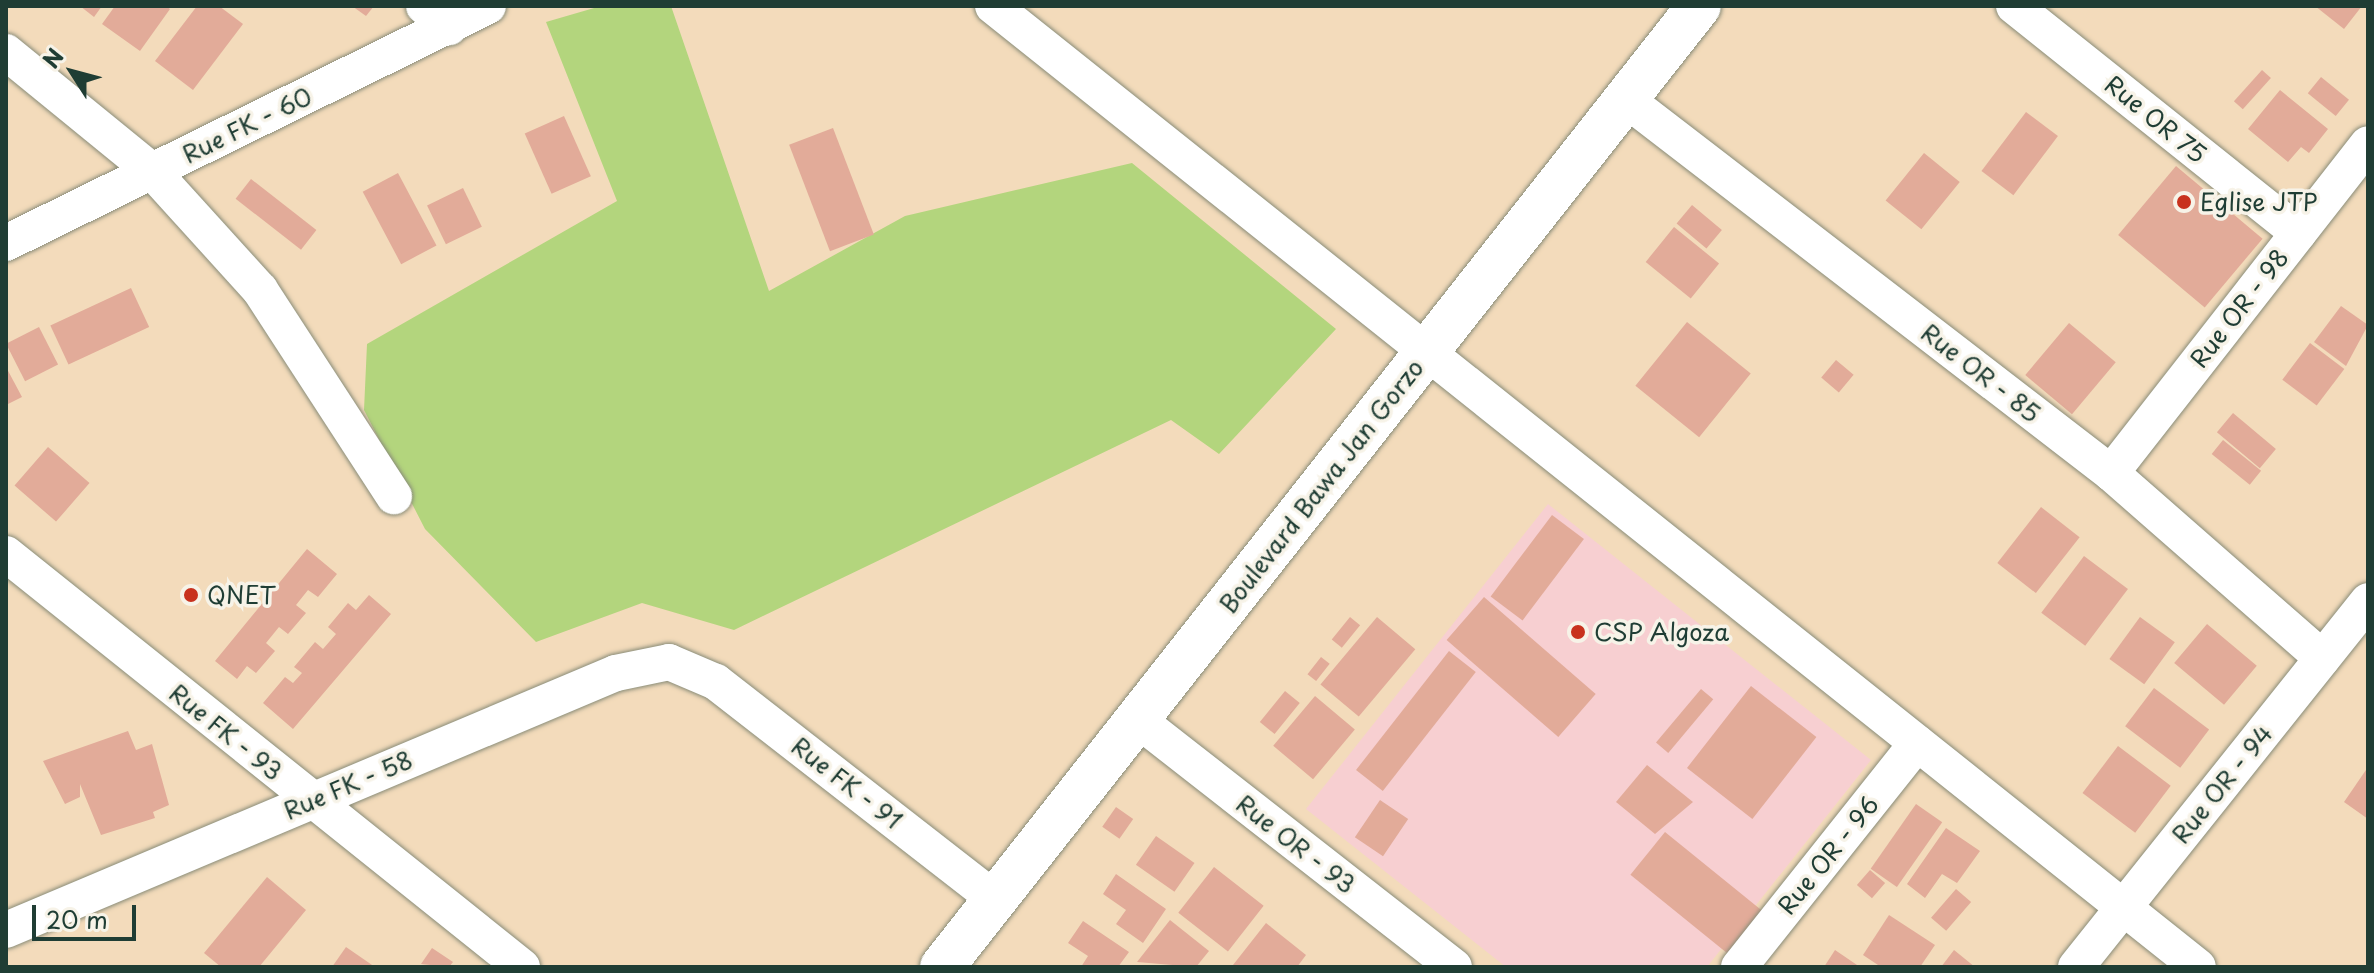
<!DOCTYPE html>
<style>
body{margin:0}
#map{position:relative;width:2374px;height:973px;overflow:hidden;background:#f3dbbb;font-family:"Playpen Sans",sans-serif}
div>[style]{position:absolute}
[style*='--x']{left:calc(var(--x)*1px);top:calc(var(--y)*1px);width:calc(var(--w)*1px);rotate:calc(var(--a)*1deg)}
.built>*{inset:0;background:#f7cfd1}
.green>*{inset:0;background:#b3d57d}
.building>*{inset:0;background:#e2ab99;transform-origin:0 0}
.roads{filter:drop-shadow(0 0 2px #898c78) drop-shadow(0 0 2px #898c78)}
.street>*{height:36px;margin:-18px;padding:0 18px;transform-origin:18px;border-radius:18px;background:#fff}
.secondary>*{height:44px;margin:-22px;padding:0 22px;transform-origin:22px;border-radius:22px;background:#fff}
.dots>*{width:22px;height:22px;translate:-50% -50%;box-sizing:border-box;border:4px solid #f7f3e8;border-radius:50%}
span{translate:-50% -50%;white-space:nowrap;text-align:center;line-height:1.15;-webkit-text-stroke:7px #f7f3e8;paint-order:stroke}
.street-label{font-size:24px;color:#1f3d34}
.poi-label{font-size:24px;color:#1f3d34}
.left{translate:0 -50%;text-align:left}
.frame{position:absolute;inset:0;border:8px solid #1f3d34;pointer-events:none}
.north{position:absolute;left:32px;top:32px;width:80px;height:80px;-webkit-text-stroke:6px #f7f3e8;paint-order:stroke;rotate:306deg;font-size:22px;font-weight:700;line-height:32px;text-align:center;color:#1f3d34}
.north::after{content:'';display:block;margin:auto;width:28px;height:36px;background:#1f3d34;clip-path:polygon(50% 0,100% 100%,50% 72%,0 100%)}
.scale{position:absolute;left:32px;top:905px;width:104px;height:36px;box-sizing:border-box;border:4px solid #1f3d34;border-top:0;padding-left:10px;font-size:24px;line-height:28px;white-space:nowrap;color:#1f3d34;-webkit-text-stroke:6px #f7f3e8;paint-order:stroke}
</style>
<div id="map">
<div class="built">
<div style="clip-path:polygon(1548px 504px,1871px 760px,1707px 967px,1506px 967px,1306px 809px)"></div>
</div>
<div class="green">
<div style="clip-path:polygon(601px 6px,671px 6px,769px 291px,905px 216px,1132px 163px,1336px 329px,1219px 454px,1171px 420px,734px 630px,642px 603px,536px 642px,425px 529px,364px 410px,367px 344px,617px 201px,546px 22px)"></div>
</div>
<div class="building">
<div style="clip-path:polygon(80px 6px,102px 6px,94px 17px)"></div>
<div style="clip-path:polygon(115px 6px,166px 6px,170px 9px,140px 51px,102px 24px)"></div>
<div style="clip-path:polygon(197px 6px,219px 6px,243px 24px,193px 90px,155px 61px)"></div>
<div style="clip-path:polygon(352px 6px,374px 6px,366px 16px)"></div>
<div style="clip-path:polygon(2315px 6px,2362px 6px,2344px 29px)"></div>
<div style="left:2262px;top:70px;width:12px;height:42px;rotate:42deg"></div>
<div style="left:2321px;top:77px;width:36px;height:21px;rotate:39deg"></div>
<div style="clip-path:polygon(2280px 90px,2328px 129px,2309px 153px,2301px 147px,2288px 162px,2248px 129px)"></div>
<div style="left:2026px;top:112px;width:40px;height:74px;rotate:37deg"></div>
<div style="left:564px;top:116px;width:66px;height:43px;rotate:66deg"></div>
<div style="left:833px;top:128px;width:114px;height:47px;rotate:69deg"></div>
<div style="left:1924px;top:153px;width:46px;height:61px;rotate:39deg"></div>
<div style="left:2176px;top:166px;width:113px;height:90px;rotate:40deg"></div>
<div style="left:398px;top:173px;width:82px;height:40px;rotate:62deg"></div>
<div style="left:251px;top:179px;width:83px;height:25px;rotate:38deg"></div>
<div style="left:463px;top:188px;width:43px;height:40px;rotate:64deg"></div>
<div style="left:1692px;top:205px;width:39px;height:24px;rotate:40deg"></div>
<div style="left:1674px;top:227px;width:58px;height:45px;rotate:39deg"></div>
<div style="left:131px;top:288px;width:43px;height:89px;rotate:65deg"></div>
<div style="clip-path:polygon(2341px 306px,2368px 325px,2346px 366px,2314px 342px)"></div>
<div style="left:1687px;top:322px;width:82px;height:82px;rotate:39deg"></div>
<div style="left:2069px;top:323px;width:61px;height:68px;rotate:40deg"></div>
<div style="left:39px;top:327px;width:42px;height:37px;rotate:63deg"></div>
<div style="left:2310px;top:343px;width:43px;height:46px;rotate:37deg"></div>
<div style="left:1836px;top:360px;width:23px;height:23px;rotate:40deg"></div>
<div style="clip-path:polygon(6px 367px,22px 397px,6px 405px)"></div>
<div style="left:2233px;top:413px;width:56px;height:25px;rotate:40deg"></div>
<div style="left:2223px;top:440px;width:49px;height:18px;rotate:39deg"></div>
<div style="left:48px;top:447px;width:55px;height:51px;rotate:41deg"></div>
<div style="left:2041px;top:507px;width:49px;height:71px;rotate:38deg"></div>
<div style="left:1552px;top:515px;width:40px;height:102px;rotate:37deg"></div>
<div style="clip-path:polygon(307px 549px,337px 574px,318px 597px,308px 590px,296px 605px,306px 613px,288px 634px,279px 627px,266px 643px,275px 651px,256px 673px,247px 666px,237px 679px,215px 661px)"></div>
<div style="left:2084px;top:556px;width:55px;height:71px;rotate:37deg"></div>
<div style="clip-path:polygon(369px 595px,391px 614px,293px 729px,263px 703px,285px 677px,293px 683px,302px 673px,294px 667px,315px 642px,323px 649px,336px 634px,328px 627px,348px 603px,356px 610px)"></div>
<div style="left:1484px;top:597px;width:148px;height:57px;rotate:41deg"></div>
<div style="left:1350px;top:617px;width:13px;height:29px;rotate:39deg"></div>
<div style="left:1377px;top:617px;width:50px;height:88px;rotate:40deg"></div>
<div style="left:2140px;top:617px;width:43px;height:52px;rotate:36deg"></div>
<div style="left:2207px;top:624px;width:65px;height:51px;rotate:40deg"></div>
<div style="left:1449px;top:651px;width:34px;height:151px;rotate:38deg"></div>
<div style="left:1321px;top:657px;width:11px;height:22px;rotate:38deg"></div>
<div style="left:1751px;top:686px;width:83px;height:104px;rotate:38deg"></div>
<div style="left:2154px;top:688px;width:69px;height:48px;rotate:37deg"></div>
<div style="left:1701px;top:689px;width:16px;height:70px;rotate:40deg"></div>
<div style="left:1285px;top:691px;width:19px;height:40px;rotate:39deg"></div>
<div style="left:1315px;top:696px;width:52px;height:65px;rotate:40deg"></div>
<div style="clip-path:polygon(128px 731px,136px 750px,152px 744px,169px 805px,153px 812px,155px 818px,101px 835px,80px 784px,80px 797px,65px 804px,43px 761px)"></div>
<div style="left:2118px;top:746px;width:66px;height:59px;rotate:37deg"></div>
<div style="clip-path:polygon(1647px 765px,1693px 802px,1655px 834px,1616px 802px)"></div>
<div style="clip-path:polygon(2368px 767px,2368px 819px,2344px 802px)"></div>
<div style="left:1380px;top:800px;width:34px;height:45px;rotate:34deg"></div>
<div style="left:1916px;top:804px;width:32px;height:79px;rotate:35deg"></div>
<div style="left:1116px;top:807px;width:21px;height:24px;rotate:35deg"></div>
<div style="clip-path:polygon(1946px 828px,1980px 851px,1957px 883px,1942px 874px,1925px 898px,1907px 884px)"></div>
<div style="left:1665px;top:832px;width:131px;height:55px;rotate:39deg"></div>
<div style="left:1156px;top:836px;width:47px;height:35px;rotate:35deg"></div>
<div style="left:1214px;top:867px;width:63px;height:58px;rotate:38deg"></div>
<div style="left:1870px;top:870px;width:20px;height:20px;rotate:41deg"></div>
<div style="clip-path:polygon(1116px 874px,1166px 909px,1143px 943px,1116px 924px,1126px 910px,1103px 894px)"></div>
<div style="clip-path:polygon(267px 877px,306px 910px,259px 967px,221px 967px,204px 953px)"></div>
<div style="left:1956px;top:889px;width:20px;height:38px;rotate:41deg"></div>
<div style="clip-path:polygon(1889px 915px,1935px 945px,1920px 967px,1881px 967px,1863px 955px)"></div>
<div style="clip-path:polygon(1170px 920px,1209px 951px,1196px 967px,1137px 962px)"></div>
<div style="clip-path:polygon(1083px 921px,1129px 952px,1118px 967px,1081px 967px,1088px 956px,1068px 943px)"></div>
<div style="clip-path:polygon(1266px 923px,1306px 955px,1297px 967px,1233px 965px)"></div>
<div style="clip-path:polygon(346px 947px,375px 967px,332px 967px)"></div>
<div style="clip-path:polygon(432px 948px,453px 962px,449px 967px,421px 964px)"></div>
<div style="clip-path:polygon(1835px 950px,1860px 967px,1824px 967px)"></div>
<div style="clip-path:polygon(1954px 950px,1975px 967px,1941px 967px)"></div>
</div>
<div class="roads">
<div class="street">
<div style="--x:424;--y:6;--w:33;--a:40"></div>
<div style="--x:993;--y:6;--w:1541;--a:38.57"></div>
<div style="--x:2014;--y:6;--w:364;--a:38.6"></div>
<div style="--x:6;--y:52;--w:190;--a:39.2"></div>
<div style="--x:153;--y:172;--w:159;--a:47.8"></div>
<div style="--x:260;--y:290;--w:246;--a:57"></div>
<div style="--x:1628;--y:101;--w:610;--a:37.6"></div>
<div style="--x:2111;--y:473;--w:281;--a:41.2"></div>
<div style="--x:6;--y:243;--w:537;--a:-26.18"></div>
<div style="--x:2111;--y:473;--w:417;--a:-52"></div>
<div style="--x:6;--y:554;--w:661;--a:38.67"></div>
<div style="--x:1138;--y:720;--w:401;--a:38"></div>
<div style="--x:6;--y:930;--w:662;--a:-22.85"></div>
<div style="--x:616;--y:673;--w:54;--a:-11.7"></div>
<div style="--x:669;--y:662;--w:51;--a:23.1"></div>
<div style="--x:716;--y:682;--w:355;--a:37.9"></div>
<div style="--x:1739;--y:967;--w:286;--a:-51.5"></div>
<div style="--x:2076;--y:967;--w:468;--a:-51.4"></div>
</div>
<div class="secondary">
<div style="--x:942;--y:967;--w:1223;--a:-51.77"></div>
</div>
</div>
<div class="dots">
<div style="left:2184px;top:202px;background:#c8321e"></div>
<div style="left:191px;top:595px;background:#c8321e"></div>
<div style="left:1578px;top:632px;background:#c8321e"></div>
</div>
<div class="street-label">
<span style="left:2156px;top:119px;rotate:39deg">Rue OR 75</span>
<span style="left:247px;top:125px;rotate:-26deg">Rue FK - 60</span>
<span style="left:2239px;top:308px;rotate:-52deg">Rue OR - 98</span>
<span style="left:1981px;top:373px;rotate:38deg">Rue OR - 85</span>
<span style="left:1321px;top:486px;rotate:-52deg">Boulevard Bawa Jan Gorzo</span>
<span style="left:226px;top:732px;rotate:39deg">Rue FK - 93</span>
<span style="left:847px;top:783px;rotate:38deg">Rue FK - 91</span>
<span style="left:2222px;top:784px;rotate:-51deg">Rue OR - 94</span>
<span style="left:348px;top:785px;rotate:-23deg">Rue FK - 58</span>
<span style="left:1296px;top:844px;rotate:38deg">Rue OR - 93</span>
<span style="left:1828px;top:855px;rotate:-51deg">Rue OR - 96</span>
</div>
<div class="poi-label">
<span class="left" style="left:2200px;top:202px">Eglise JTP</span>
<span class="left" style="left:207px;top:595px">QNET</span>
<span class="left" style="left:1594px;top:632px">CSP Algoza</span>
</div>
<div class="frame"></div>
<div class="north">N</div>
<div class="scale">20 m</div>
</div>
